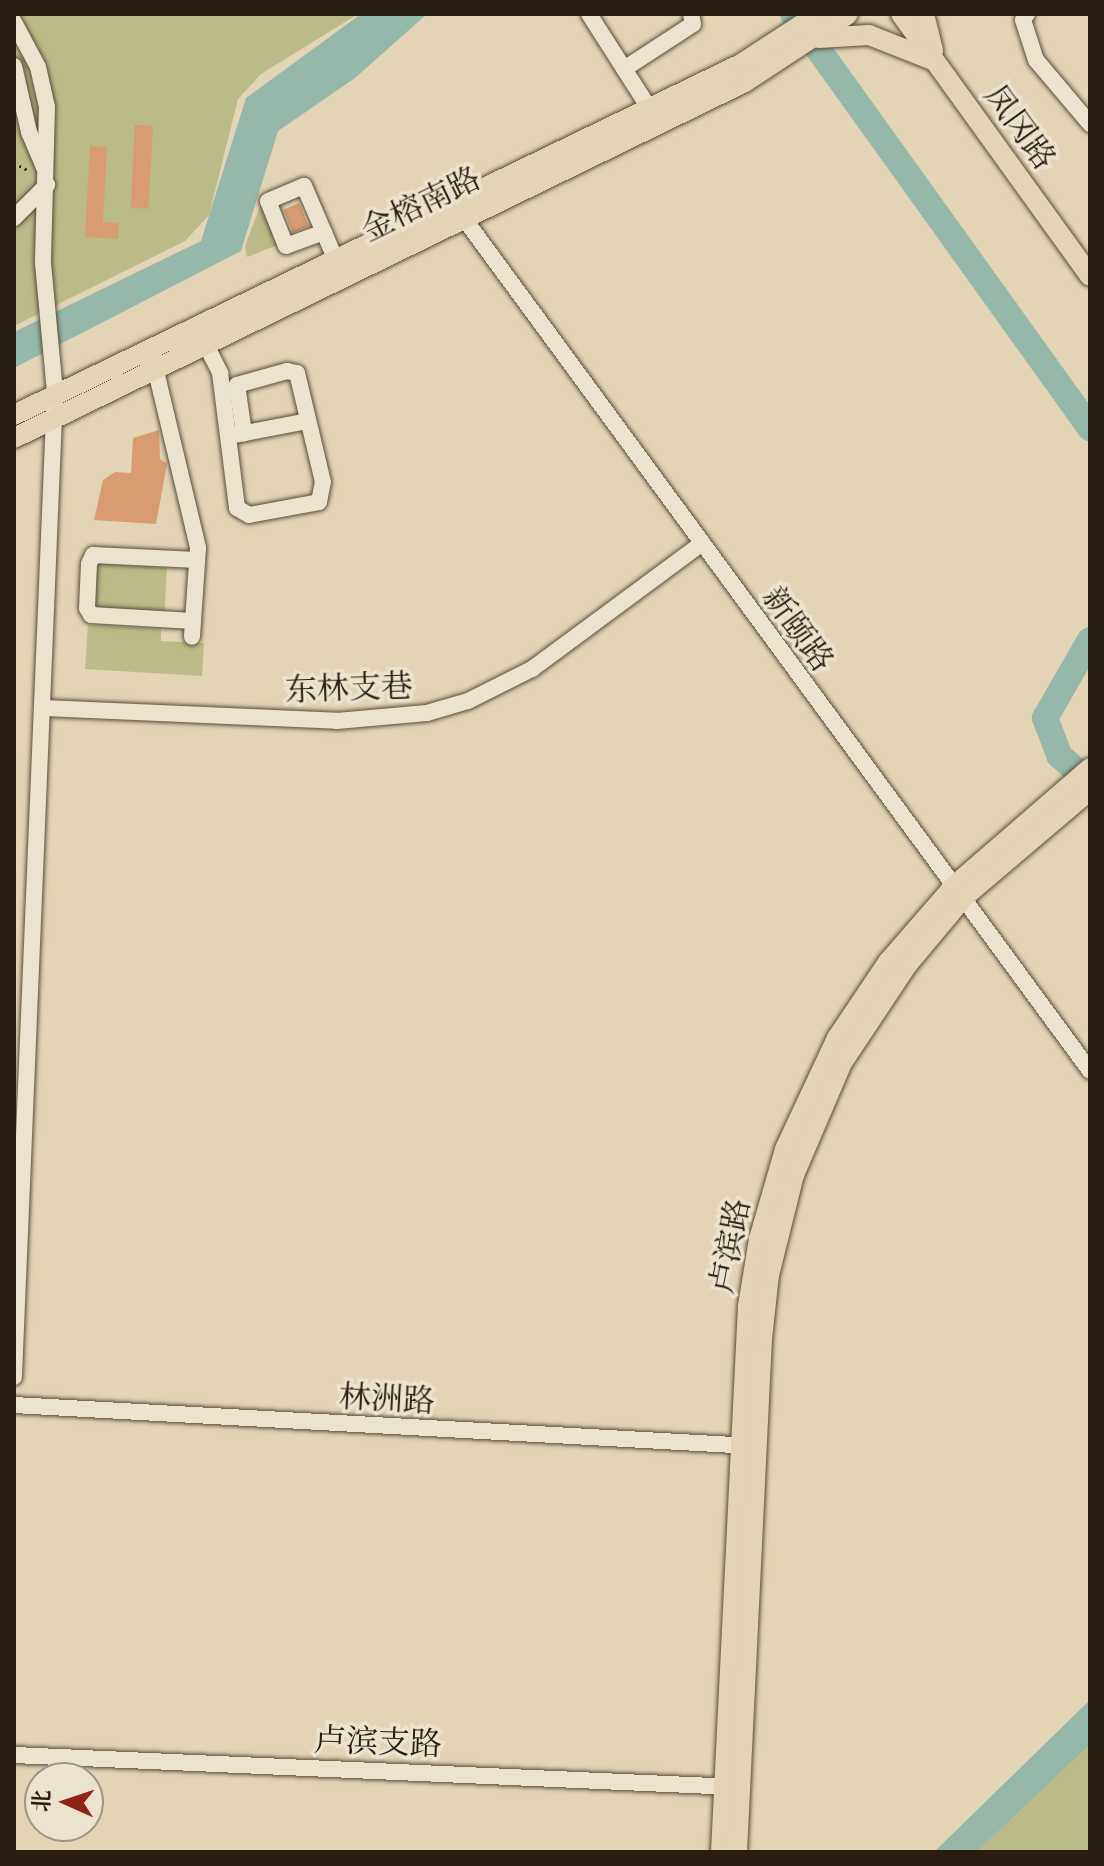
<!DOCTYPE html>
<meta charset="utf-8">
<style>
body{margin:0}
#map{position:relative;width:1104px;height:1866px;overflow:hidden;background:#e2d4b4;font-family:"EB Garamond","Noto Serif SC",serif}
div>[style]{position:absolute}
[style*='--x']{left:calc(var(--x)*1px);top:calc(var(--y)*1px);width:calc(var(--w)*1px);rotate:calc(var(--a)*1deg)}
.green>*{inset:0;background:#babb88;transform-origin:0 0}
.water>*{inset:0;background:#95b8aa}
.river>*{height:26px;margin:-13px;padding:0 13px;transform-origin:13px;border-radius:13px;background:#95b8aa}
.building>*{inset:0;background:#d89b72;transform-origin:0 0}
.path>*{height:3px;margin-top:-1.5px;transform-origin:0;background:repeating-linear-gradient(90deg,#291e10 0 2px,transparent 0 6px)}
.roads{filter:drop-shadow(0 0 2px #574c39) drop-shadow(0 0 2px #574c39)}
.minor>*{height:16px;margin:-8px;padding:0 8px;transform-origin:8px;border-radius:8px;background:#ece3ce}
.major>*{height:20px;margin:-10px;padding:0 10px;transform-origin:10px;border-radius:10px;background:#e2d4b4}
span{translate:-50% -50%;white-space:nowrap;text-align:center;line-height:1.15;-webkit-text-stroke:7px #ece3ce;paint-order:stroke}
.street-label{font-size:32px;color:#291e10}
.frame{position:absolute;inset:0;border:16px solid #291e10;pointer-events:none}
.north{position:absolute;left:24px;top:1762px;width:80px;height:80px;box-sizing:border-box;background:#ece3ce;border:2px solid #9e9482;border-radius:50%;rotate:273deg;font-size:22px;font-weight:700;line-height:32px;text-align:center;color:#291e10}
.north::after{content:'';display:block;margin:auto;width:28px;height:36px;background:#8f2418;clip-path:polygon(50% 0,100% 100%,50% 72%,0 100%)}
</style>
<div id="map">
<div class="green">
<div style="clip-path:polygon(14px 14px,358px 14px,261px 74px,238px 99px,209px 215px,185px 241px,14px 326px)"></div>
<div style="clip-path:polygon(262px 201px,283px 243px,247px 257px,245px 246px)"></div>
<div style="left:95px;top:564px;width:72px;height:44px;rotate:3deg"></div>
<div style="clip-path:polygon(88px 625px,161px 629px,161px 641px,204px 643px,202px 676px,85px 669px)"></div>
<div style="clip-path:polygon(1090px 1738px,1090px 1852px,970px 1852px)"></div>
</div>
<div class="water">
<div style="clip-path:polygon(361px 14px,427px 14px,355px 78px,278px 131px,241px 251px,14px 368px,14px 332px,201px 241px,246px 98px)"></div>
<div style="clip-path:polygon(1090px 1700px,1090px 1744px,976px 1852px,934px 1852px)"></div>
</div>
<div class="river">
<div style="--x:793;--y:14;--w:510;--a:54.34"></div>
<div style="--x:1090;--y:640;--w:90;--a:120"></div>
<div style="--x:1045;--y:718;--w:40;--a:69"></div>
<div style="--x:1059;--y:755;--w:42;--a:42.1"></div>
</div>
<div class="building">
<div style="left:135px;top:125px;width:18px;height:83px;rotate:3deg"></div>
<div style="clip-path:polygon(90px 146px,107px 147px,103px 222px,119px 223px,118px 239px,85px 237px)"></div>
<div style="left:299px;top:203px;width:25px;height:17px;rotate:67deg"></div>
<div style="clip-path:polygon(159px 430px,160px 459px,167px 464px,156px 524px,94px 520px,103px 480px,115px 472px,131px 473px,133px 438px)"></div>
</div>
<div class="path">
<div style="--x:14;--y:163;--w:16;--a:27"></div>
</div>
<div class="roads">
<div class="minor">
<div style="--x:589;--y:14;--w:112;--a:57.4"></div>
<div style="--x:1027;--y:14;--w:7;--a:124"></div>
<div style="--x:1023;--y:20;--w:42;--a:72"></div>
<div style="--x:1036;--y:60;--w:84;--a:49.8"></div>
<div style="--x:14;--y:22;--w:51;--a:61.9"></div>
<div style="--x:38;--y:67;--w:41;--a:77.3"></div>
<div style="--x:47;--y:107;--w:156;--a:91.5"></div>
<div style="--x:43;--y:263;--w:131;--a:84.7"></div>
<div style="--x:55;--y:393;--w:985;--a:92.39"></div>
<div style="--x:14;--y:66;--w:68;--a:77.2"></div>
<div style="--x:29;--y:132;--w:38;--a:67"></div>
<div style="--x:624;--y:69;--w:82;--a:-33.1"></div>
<div style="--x:693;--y:24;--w:10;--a:-101"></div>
<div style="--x:463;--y:217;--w:1059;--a:53.71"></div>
<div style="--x:14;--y:218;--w:47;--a:-45"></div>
<div style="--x:324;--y:232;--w:40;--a:159.8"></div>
<div style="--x:286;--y:246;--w:48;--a:-111.8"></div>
<div style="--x:268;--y:201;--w:39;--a:-23"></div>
<div style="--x:304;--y:186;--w:78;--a:66.7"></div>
<div style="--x:205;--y:343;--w:34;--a:63"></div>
<div style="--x:220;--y:373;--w:136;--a:82.8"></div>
<div style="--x:237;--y:508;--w:14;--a:30"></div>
<div style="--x:249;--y:515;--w:71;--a:-10.5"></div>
<div style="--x:319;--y:502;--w:20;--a:-79"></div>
<div style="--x:323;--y:482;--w:112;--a:-103.4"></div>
<div style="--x:297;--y:373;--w:10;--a:-169"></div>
<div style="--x:287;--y:371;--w:52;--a:164.4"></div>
<div style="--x:237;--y:385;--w:49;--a:81.7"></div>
<div style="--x:155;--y:367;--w:186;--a:76.6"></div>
<div style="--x:198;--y:548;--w:89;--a:93.9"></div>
<div style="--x:235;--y:435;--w:74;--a:-10.9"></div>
<div style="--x:193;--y:621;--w:102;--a:-176.6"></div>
<div style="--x:91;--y:615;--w:8;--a:-120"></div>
<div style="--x:87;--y:608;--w:44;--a:-87.4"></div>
<div style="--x:89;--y:564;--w:10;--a:-66"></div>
<div style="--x:93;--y:555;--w:104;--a:2.8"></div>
<div style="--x:44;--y:708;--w:293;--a:2.5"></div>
<div style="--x:337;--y:721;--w:90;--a:-5.1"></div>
<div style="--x:427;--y:713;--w:43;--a:-16.3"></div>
<div style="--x:468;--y:701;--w:72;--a:-26.6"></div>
<div style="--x:532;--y:669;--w:210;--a:-36.5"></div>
<div style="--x:14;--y:1405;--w:738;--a:3.18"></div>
<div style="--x:14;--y:1755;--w:721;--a:2.54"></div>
</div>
<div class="major">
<div style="--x:901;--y:14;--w:323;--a:54.2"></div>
<div style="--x:924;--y:14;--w:38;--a:76"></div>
<div style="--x:819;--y:38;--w:50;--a:-3.4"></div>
<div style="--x:869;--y:35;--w:66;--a:21.5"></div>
<div style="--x:14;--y:415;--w:807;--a:-25.77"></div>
<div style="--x:741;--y:64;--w:92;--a:-33"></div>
<div style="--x:14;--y:438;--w:813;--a:-25.97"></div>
<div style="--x:745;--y:82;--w:123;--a:-33.4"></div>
<div style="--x:721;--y:1852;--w:547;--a:-87.17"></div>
<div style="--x:748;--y:1306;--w:68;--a:-80.7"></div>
<div style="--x:759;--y:1239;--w:94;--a:-73.9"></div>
<div style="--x:785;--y:1149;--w:123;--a:-64.9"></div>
<div style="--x:837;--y:1038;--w:92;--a:-56.1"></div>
<div style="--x:888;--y:962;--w:101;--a:-49"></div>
<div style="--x:954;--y:886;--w:180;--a:-40.9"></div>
<div style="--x:737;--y:1852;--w:514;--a:-87.21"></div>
<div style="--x:762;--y:1339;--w:64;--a:-83.8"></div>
<div style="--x:769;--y:1275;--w:103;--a:-76"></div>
<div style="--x:794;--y:1175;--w:122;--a:-66.8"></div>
<div style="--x:842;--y:1063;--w:118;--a:-56.4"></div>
<div style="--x:907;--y:965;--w:87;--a:-50.1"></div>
<div style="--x:963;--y:898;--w:167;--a:-40.4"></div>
</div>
</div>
<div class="street-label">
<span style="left:1020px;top:127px;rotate:54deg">凤冈路</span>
<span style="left:421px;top:204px;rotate:-26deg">金榕南路</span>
<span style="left:798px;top:629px;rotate:54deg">新颐路</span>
<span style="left:349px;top:688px;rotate:-2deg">东林支巷</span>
<span style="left:730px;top:1246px;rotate:-79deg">卢滨路</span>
<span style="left:387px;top:1399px;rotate:3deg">林洲路</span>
<span style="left:378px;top:1742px;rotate:2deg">卢滨支路</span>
</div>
<div class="frame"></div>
<div class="north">北</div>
</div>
